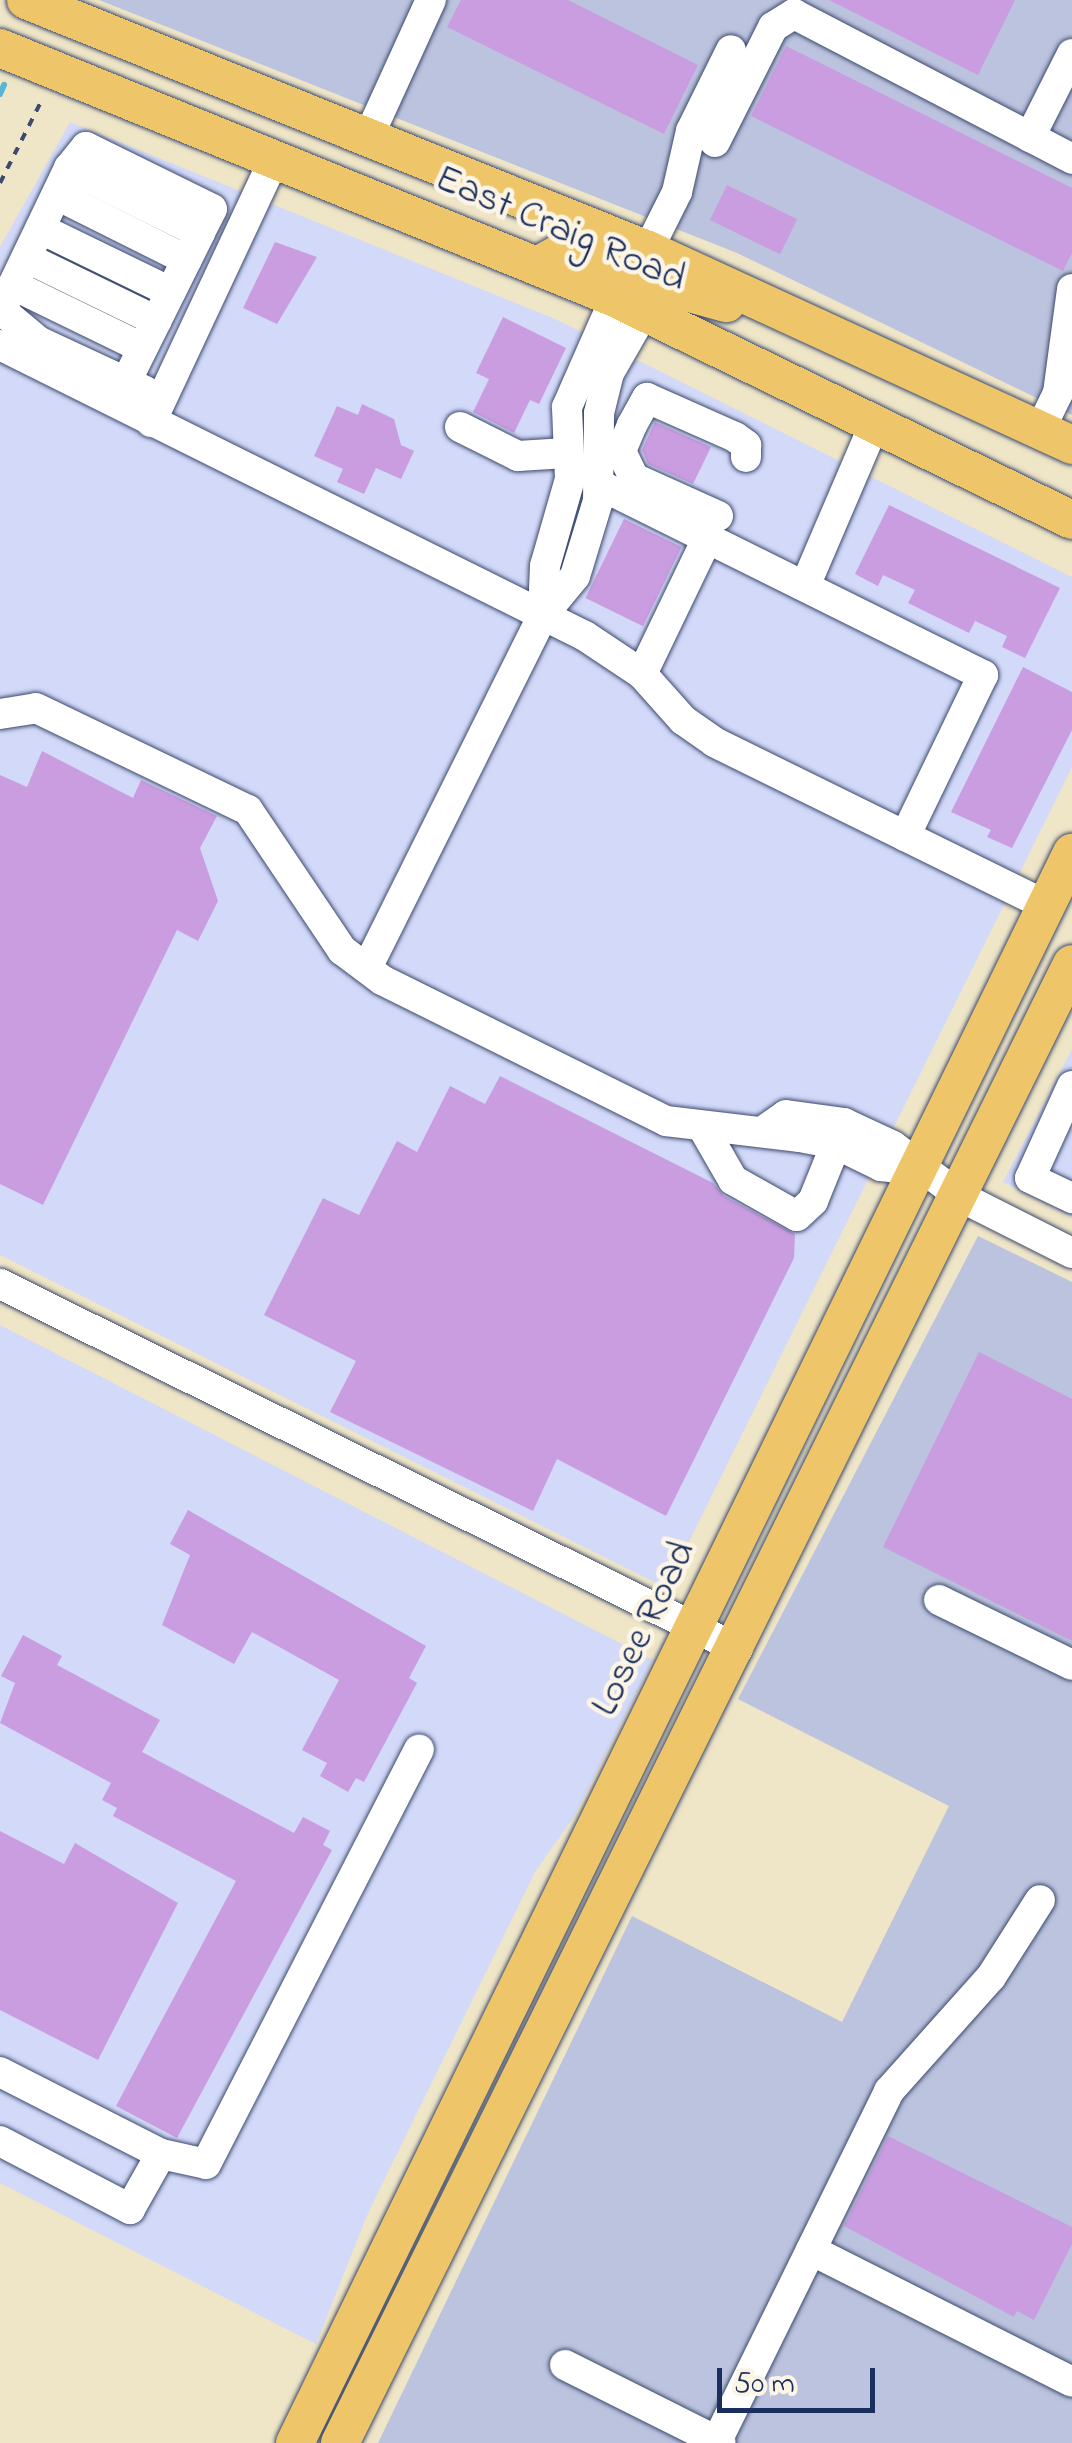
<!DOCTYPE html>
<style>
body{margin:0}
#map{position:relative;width:1072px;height:2443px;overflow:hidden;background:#efe5c7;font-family:"Indie Flower",sans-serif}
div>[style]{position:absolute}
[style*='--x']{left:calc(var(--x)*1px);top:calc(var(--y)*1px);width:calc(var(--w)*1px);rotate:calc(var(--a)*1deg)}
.built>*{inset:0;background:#d3d9f9}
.industrial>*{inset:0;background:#bcc3de}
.stream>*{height:6px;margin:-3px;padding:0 3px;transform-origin:3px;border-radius:3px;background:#57b6d5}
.building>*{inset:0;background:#ca9de0;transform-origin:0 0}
.path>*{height:4px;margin-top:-2px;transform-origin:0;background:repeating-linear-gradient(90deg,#3b4a6e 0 8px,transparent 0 16px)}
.roads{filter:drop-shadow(0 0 2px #3b4a6e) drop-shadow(0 0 2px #3b4a6e)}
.minor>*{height:30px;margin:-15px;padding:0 15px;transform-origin:15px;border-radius:15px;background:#fff}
.major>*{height:38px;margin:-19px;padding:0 19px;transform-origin:19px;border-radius:19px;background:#eec569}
span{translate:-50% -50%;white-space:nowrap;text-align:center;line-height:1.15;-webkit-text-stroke:9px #fcf5e5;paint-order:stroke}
.street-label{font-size:40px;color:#1b2f5e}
.scale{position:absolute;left:717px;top:2368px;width:158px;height:45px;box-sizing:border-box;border:5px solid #1b2f5e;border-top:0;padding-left:12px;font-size:30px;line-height:35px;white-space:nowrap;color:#1b2f5e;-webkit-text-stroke:8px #fcf5e5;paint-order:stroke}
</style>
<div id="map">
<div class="built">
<div style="clip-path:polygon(70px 122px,555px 319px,1072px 577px,1072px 767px,666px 1588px,0 1255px,0 247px)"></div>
<div style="clip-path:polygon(1072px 1049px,1072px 1217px,1003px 1182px)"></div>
<div style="clip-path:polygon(0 1325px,653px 1660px,575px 1815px,535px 1872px,368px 2213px,316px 2344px,0 2183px)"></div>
</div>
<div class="industrial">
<div style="clip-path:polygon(99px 0,1072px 0,1072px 415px,737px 253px)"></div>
<div style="clip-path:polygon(978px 1236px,1072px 1282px,1072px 2443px,378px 2443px,632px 1916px,842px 2022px,949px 1806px,738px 1699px)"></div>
</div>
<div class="stream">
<div style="--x:0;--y:94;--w:10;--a:-66"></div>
</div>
<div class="building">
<div style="clip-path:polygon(461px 0,568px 0,698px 65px,664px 134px,447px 27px)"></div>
<div style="clip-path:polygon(829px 0,1015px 0,978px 75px)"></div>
<div style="clip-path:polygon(786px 46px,1072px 188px,1072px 253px,1063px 271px,751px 116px)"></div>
<div style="left:727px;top:185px;width:78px;height:39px;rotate:26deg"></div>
<div style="clip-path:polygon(275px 242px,317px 257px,277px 324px,243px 308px)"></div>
<div style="clip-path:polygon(503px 317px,566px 348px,539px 404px,530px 400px,514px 433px,473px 412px,489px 379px,476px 373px)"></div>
<div style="clip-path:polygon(362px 404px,394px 419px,401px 445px,414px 451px,401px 479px,376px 468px,364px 494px,337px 482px,343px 469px,314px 456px,337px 406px,358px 415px)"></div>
<div style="clip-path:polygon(655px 422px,711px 447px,693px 484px,648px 464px,642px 450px)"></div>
<div style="clip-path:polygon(889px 505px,1060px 588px,1025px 658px,1002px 647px,1007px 636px,975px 621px,969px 633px,908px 603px,915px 590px,883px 575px,878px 586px,855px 574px)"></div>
<div style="left:624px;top:519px;width:64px;height:88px;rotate:26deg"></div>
<div style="clip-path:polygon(1023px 667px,1072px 692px,1072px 730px,1012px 848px,987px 837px,991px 830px,951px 812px)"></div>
<div style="clip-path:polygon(42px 751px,133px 798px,141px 780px,217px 816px,200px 848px,218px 901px,198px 941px,177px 930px,43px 1205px,0 1184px,0 775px,27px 787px)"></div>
<div style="clip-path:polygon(500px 1076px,713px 1183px,724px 1196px,795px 1234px,794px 1258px,666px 1516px,557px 1459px,533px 1511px,330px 1412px,356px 1361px,264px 1315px,323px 1198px,359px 1215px,397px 1141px,417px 1152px,450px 1086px,485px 1104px)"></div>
<div style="clip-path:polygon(979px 1352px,1072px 1399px,1072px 1641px,883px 1547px)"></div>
<div style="clip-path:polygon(188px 1510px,426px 1646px,409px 1678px,417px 1683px,364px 1782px,356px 1778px,348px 1792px,320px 1776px,327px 1763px,302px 1750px,339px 1680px,252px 1632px,234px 1664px,162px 1625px,190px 1555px,170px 1544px)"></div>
<div style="clip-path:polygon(23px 1635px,62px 1656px,57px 1665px,160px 1720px,142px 1752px,294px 1833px,303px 1817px,330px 1831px,323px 1845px,332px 1850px,177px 2138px,116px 2106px,236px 1881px,113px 1816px,117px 1808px,102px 1800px,111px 1783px,0 1723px,15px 1683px,1px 1676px)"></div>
<div style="clip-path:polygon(0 1831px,64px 1864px,75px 1843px,178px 1903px,98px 2060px,0 2010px)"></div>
<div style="clip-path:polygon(888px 2136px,1072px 2227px,1072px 2244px,1034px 2320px,1017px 2311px,1014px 2317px,844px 2226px)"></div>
</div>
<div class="path">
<div style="--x:0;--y:183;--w:95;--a:-63.2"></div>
</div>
<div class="roads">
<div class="minor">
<div style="--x:1030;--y:137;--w:93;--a:-63.2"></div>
<div style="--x:368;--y:138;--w:152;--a:-65.5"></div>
<div style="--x:715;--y:142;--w:129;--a:-63.2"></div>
<div style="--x:773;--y:27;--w:25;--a:-32"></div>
<div style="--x:794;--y:14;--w:314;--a:27.5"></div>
<div style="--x:69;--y:168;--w:27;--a:-51"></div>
<div style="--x:86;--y:147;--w:140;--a:26.2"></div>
<div style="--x:212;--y:209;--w:27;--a:117"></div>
<div style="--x:57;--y:195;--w:145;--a:26.6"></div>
<div style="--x:41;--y:229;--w:144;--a:25.9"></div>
<div style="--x:648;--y:250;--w:65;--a:-63.4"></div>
<div style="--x:677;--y:192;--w:63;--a:-77.1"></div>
<div style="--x:691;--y:131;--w:90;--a:-63.7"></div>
<div style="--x:27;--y:258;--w:144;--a:25.9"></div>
<div style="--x:13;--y:285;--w:144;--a:25.9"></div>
<div style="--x:1;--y:310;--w:48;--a:40"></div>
<div style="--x:38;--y:341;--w:118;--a:25"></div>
<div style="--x:0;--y:312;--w:160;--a:-64.4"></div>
<div style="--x:69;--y:168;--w:146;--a:26.4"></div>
<div style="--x:200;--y:233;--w:166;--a:116.4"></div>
<div style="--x:0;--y:345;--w:653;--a:26.45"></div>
<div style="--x:585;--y:636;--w:69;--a:33.7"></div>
<div style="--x:642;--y:674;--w:62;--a:48.3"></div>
<div style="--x:683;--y:720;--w:38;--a:35"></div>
<div style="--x:714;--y:742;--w:371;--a:26.2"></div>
<div style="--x:151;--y:422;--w:290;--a:-64.9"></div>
<div style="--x:460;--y:427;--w:65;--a:26.6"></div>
<div style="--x:518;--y:456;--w:48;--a:-3.6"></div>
<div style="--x:1040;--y:430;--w:41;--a:-64.1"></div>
<div style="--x:1058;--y:393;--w:105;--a:-82.3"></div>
<div style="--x:598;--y:484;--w:430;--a:26.4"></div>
<div style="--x:983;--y:675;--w:179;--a:115.8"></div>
<div style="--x:718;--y:516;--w:92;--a:-155.7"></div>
<div style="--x:634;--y:478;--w:30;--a:-116"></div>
<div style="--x:621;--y:451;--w:28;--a:-67"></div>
<div style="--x:632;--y:425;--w:31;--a:-61"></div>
<div style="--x:647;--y:398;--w:96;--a:23.9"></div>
<div style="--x:735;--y:437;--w:14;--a:36"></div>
<div style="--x:746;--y:445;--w:12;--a:90"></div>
<div style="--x:805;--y:586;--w:175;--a:-66.8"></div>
<div style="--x:543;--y:615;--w:49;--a:-87.7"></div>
<div style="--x:545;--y:566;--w:91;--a:-74"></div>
<div style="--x:570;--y:479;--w:72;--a:-92.4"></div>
<div style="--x:567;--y:407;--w:119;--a:-66.2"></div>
<div style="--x:642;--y:674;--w:152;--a:-64.3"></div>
<div style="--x:0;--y:714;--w:36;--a:-9"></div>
<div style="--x:36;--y:708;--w:235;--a:25.7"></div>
<div style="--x:248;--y:810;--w:169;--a:56.1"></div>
<div style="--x:342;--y:950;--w:50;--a:36.9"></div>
<div style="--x:382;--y:980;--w:317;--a:26.4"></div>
<div style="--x:666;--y:1121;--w:135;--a:6.8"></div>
<div style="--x:800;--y:1137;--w:37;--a:11"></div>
<div style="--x:836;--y:1144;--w:50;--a:26.1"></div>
<div style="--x:881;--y:1166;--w:38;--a:6"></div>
<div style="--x:367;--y:968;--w:394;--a:-63.5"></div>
<div style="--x:543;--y:615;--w:50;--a:-50.6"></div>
<div style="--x:575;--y:576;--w:78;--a:-73"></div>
<div style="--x:598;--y:501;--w:88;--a:-89.3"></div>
<div style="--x:599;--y:413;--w:41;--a:-76"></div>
<div style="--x:609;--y:373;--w:70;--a:-60.2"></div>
<div style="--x:1072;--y:1086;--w:101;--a:114.5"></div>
<div style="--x:1030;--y:1178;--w:47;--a:25.5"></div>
<div style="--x:703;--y:1128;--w:60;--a:60"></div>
<div style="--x:733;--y:1180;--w:73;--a:29.4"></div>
<div style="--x:797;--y:1216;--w:22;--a:-43"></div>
<div style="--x:813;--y:1201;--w:61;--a:-68"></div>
<div style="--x:766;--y:1129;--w:24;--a:-35"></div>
<div style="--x:786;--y:1115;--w:59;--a:7.9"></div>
<div style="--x:844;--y:1123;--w:54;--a:25.1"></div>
<div style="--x:893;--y:1146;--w:85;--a:36.9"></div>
<div style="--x:961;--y:1197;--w:124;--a:26.8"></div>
<div style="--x:0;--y:1284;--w:823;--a:26.32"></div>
<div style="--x:939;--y:1600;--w:148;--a:26"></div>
<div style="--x:0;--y:2072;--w:181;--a:27"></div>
<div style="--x:161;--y:2154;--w:46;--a:12.5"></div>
<div style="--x:206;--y:2164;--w:466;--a:-62.8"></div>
<div style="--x:0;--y:2141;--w:147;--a:27.6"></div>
<div style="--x:130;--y:2209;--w:63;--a:-60.6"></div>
<div style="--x:811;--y:2250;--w:292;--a:26.8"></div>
<div style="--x:565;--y:2365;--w:174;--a:26.6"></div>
<div style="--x:717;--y:2441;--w:390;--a:-63.8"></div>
<div style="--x:889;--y:2091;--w:153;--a:-48.2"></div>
<div style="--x:991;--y:1977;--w:91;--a:-57.5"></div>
</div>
<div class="major">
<div style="--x:26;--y:0;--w:670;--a:21.9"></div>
<div style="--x:648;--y:250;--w:467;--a:24.7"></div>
<div style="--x:0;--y:48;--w:664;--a:22.12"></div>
<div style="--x:615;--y:298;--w:508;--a:25.91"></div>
<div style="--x:537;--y:266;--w:31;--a:-29"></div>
<div style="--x:564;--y:251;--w:58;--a:12.8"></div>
<div style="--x:621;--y:264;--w:30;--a:-27"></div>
<div style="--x:615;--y:298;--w:25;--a:-32"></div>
<div style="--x:636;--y:285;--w:20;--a:-3"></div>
<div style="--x:656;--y:284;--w:73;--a:15.2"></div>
<div style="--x:295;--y:2443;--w:1770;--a:-63.96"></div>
<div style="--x:340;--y:2443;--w:1650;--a:-63.67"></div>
</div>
</div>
<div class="street-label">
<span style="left:560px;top:230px;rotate:23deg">East Craig Road</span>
<span style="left:645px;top:1629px;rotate:-64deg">Losee Road</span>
</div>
<div class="scale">50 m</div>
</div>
